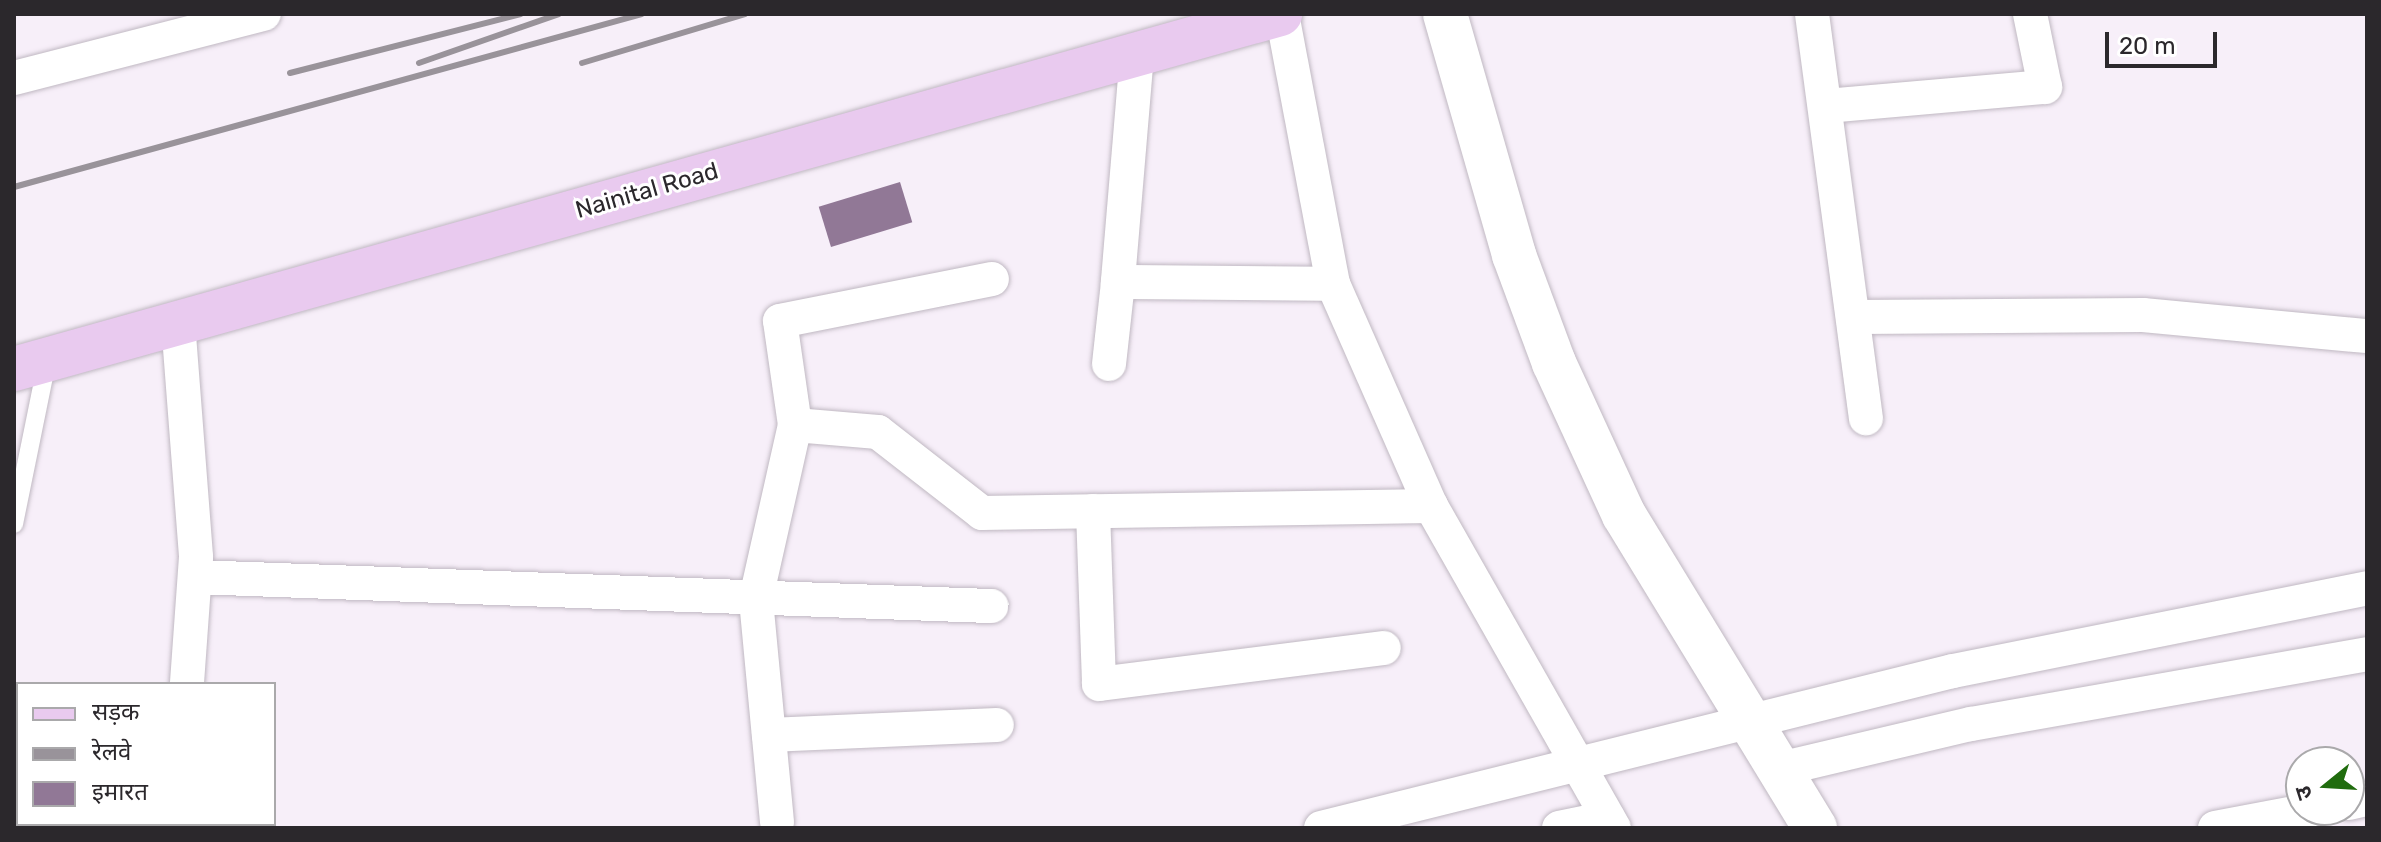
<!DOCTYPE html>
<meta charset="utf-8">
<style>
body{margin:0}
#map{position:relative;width:2381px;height:842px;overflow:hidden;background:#f7eff9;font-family:Rubik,"Noto Sans Devanagari",sans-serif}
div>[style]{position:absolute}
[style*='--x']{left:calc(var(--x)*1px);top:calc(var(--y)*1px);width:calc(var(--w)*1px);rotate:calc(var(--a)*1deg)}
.building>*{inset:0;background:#917896;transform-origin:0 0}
.roads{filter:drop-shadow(0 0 2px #c0b8c2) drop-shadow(0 0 2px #c0b8c2)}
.lane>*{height:18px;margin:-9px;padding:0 9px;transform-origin:9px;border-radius:9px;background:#fff}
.street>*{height:34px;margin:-17px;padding:0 17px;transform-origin:17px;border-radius:17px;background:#fff}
.secondary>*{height:44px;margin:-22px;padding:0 22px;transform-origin:22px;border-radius:22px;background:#fff}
.primary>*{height:44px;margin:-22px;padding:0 22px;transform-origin:22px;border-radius:22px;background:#e9caef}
.rail>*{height:6px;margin:-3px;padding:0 3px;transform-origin:3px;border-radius:3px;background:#99939a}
span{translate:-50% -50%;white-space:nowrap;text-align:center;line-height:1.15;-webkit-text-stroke:6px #fff;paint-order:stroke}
.street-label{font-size:24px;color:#2b282c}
.frame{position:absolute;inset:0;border:16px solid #2b282c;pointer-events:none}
.legend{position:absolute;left:16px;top:682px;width:260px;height:144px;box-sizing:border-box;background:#fff;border:2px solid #aaa9ab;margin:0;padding:10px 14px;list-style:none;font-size:24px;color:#2b282c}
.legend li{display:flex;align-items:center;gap:16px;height:40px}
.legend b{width:40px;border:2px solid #aaa9ab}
.north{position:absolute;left:2285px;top:746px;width:80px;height:80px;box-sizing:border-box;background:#fff;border:2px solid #aaa9ab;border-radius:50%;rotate:252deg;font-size:22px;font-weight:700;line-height:32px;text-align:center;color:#2b282c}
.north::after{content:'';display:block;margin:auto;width:28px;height:36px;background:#206c0e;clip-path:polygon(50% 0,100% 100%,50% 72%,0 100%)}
.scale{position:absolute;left:2105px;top:32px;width:112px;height:36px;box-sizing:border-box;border:4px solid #2b282c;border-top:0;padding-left:10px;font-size:24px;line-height:28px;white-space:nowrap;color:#2b282c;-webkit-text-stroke:6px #fff;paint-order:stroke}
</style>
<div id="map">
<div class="building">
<div style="left:900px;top:182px;width:42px;height:85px;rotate:73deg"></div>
</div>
<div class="roads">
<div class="lane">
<div style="--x:14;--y:524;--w:165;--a:-78.5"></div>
</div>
<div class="street">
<div style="--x:1282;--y:14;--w:275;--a:79.3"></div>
<div style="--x:1333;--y:284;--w:243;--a:66.2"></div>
<div style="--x:1431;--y:506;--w:370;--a:60.4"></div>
<div style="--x:1812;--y:14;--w:408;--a:82.4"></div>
<div style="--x:1137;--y:54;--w:229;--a:94.8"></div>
<div style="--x:1118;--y:282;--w:215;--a:0.5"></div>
<div style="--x:14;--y:78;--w:258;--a:-14.4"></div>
<div style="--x:1826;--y:106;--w:220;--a:-5"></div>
<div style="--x:2045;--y:87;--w:75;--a:-101.6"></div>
<div style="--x:1856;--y:317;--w:287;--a:-0.4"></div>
<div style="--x:2143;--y:315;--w:225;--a:5.4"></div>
<div style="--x:178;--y:322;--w:236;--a:85.6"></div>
<div style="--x:196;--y:557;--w:127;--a:94.1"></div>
<div style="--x:1109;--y:364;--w:82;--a:-83.7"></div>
<div style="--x:795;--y:425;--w:105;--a:-98.2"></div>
<div style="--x:780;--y:321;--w:216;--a:-11.2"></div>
<div style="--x:1093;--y:511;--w:173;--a:88"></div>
<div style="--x:1099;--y:684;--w:287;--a:-7.2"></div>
<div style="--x:195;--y:577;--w:797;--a:2.09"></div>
<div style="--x:769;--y:735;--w:228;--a:-2.5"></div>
<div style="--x:1780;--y:769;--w:196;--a:-13.3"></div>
<div style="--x:1971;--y:724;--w:402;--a:-10"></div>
<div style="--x:2349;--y:803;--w:18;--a:-13"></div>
<div style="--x:777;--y:822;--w:225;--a:-95.4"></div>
<div style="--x:756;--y:598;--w:177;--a:-77.3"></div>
<div style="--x:795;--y:425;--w:83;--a:4.8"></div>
<div style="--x:878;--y:432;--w:132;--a:37.9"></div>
<div style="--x:982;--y:513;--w:449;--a:-0.9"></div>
<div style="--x:186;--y:824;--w:4;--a:76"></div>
<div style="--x:1321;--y:828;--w:651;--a:-13.95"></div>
<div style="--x:1953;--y:671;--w:422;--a:-11.3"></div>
<div style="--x:1559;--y:828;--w:50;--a:-11.5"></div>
<div style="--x:2215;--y:828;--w:97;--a:-10.7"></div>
</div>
<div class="secondary">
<div style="--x:1445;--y:14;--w:251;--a:74"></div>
<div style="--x:1514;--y:255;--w:115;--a:69.7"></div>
<div style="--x:1554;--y:363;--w:167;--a:65.3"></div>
<div style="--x:1624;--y:515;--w:367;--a:58.6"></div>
</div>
<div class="primary">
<div style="--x:14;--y:369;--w:1315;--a:-15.66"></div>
</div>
</div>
<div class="rail">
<div style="--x:419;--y:63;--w:148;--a:-19.3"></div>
<div style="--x:582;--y:63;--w:170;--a:-16.7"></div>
<div style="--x:290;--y:73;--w:238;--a:-14.3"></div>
<div style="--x:14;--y:187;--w:651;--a:-15.4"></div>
</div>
<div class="street-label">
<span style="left:647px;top:191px;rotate:-16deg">Nainital Road</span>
</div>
<div class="frame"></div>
<ul class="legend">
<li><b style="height:10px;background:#e9caef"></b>सड़क</li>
<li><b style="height:10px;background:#99939a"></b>रेलवे</li>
<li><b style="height:22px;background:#917896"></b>इमारत</li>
</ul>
<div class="north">उ</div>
<div class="scale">20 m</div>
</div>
